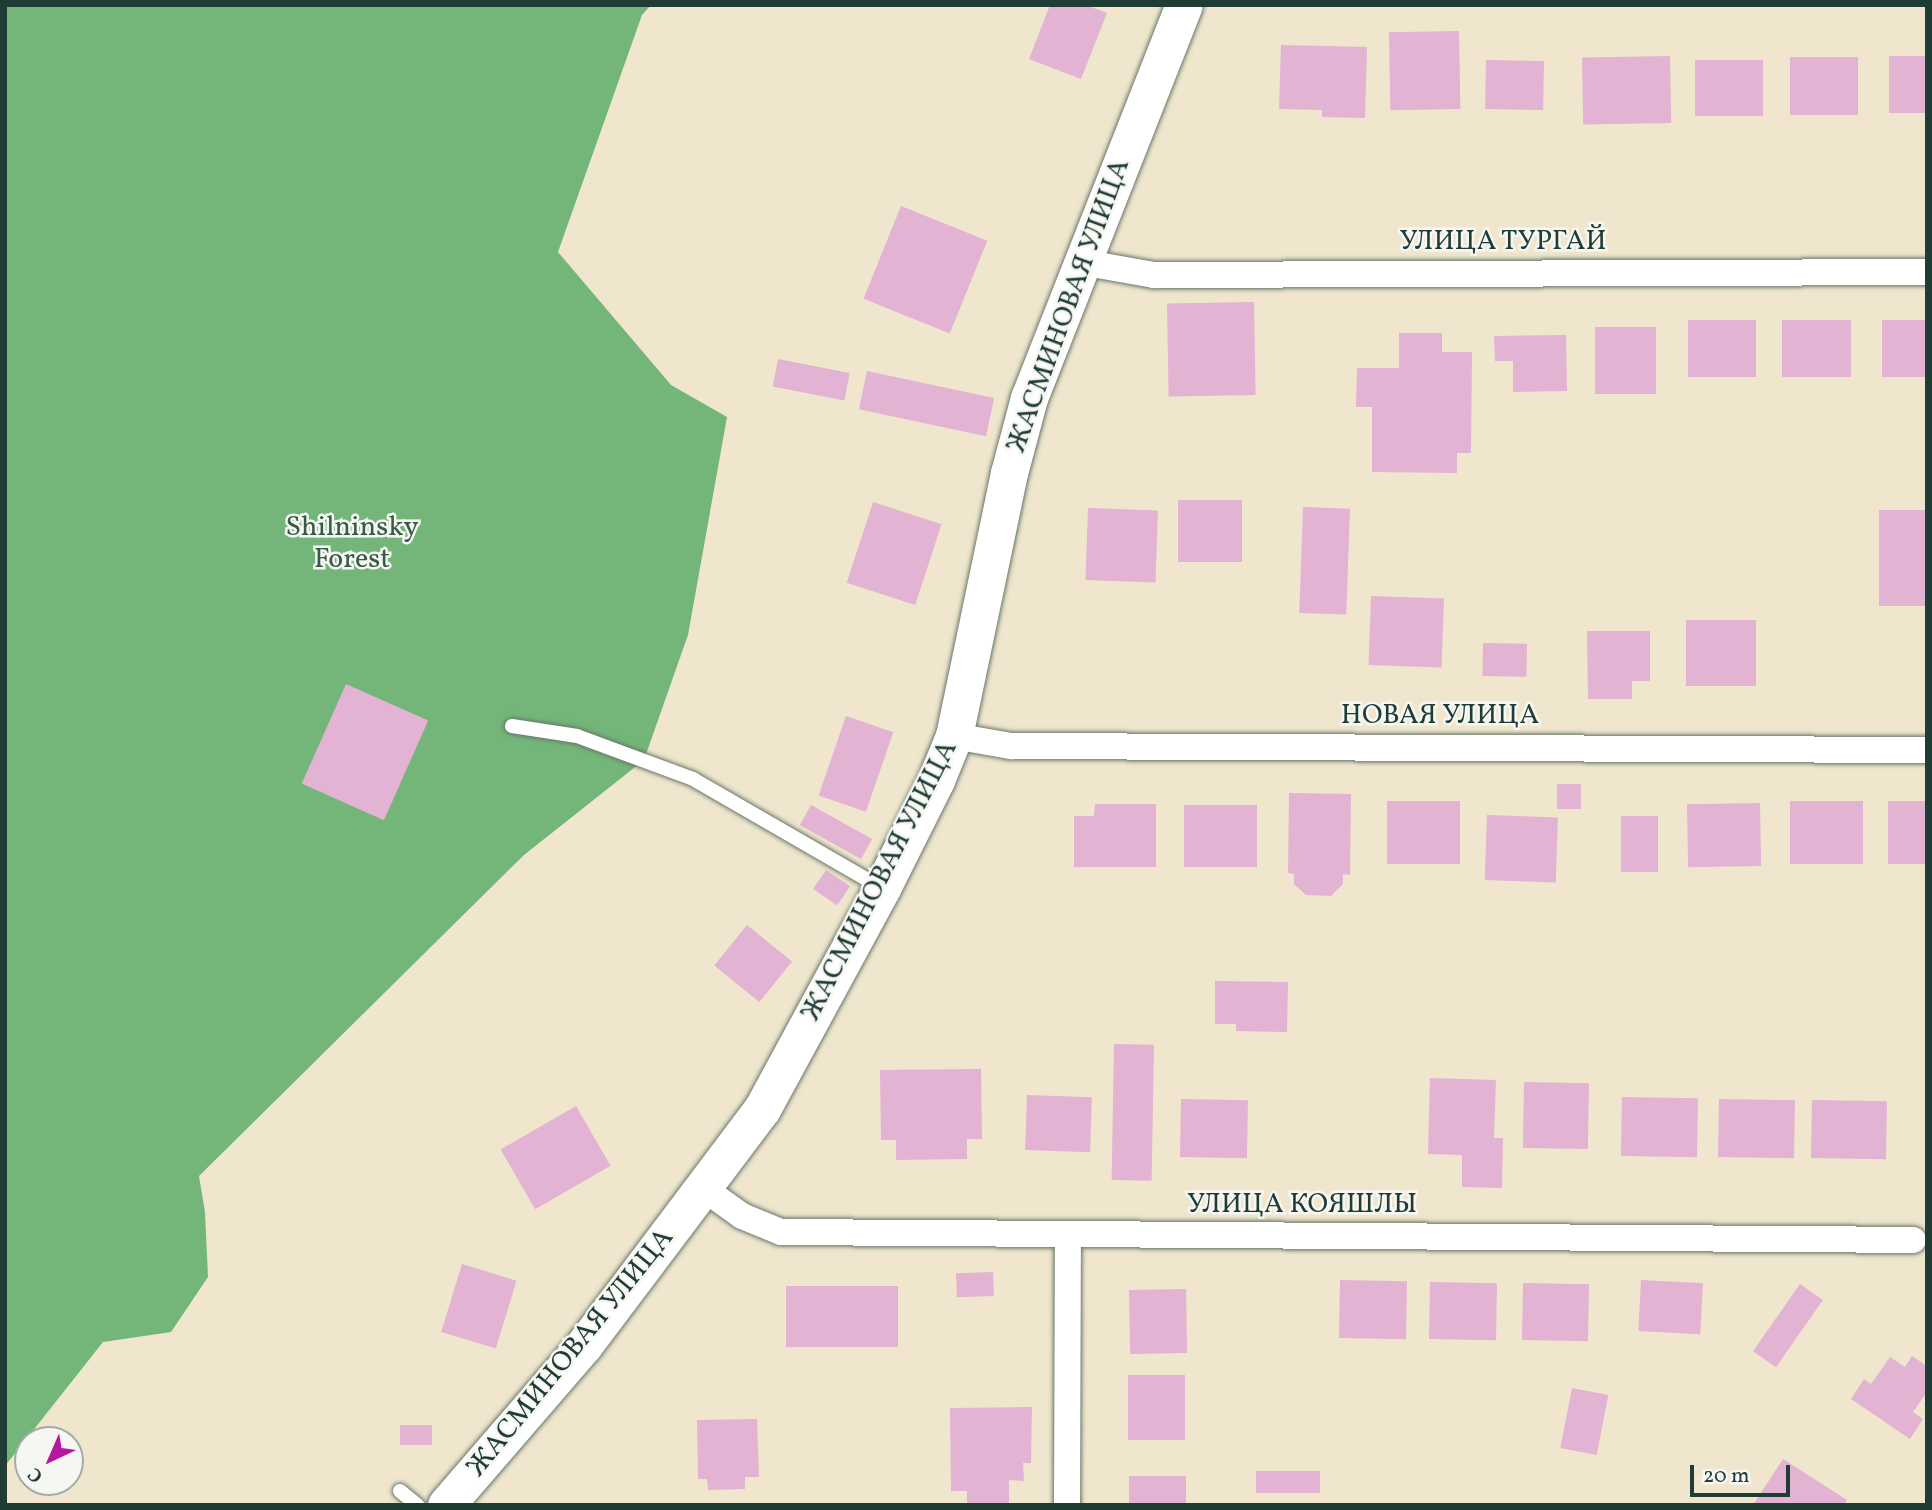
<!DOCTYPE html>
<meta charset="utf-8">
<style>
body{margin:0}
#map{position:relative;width:1932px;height:1510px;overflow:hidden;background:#efe6cd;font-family:Vollkorn,serif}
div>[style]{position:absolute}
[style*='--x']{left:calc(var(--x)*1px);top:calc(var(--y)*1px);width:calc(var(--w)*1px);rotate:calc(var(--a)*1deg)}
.forest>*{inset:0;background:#74b67a}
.building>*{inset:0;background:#e2b3d3;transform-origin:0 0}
.roads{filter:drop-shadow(0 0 2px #68786a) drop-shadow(0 0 2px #68786a)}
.lane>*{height:14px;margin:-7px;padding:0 7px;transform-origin:7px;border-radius:7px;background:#fff}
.street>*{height:26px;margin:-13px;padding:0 13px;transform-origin:13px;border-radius:13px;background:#fff}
.secondary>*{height:37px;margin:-18.5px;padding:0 18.5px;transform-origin:18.5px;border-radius:18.5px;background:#fff}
span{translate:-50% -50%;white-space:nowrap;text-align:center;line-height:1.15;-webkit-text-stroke:5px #f6f6f2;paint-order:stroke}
.street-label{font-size:28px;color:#1f3d34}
.park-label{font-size:28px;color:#365b46}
.frame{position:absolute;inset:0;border:7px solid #1f3d34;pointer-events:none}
.north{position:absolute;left:14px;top:1426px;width:70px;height:70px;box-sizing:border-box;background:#f6f6f2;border:2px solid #a0aca6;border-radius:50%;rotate:224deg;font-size:19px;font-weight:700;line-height:28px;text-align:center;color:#1f3d34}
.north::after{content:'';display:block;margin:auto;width:24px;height:32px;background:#b5179e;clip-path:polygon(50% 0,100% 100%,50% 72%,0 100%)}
.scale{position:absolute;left:1690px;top:1465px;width:100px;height:32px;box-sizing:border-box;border:4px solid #1f3d34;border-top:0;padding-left:9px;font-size:21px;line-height:24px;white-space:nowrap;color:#1f3d34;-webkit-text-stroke:5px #f6f6f2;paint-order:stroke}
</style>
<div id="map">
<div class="forest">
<div style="clip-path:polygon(5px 5px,651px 5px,642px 15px,558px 252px,671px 385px,727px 417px,688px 635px,644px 760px,524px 855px,199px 1176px,205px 1212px,208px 1277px,171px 1332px,103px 1342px,5px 1466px)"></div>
</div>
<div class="building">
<div style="clip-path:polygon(1050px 5px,1086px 5px,1107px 13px,1081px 79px,1029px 59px)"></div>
<div style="left:1459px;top:31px;width:78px;height:70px;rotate:89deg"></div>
<div style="clip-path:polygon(1281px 45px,1367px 47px,1365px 118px,1322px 117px,1322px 110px,1279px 109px)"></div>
<div style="left:1670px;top:56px;width:67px;height:88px;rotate:89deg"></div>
<div style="left:1889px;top:56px;width:38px;height:57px"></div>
<div style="left:1858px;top:57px;width:58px;height:68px;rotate:90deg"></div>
<div style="left:1486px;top:60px;width:58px;height:49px;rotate:1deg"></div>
<div style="left:1695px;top:60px;width:68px;height:56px"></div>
<div style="left:901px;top:206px;width:93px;height:100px;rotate:22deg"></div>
<div style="left:1254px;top:302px;width:93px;height:87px;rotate:89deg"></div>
<div style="left:1688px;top:320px;width:68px;height:57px"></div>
<div style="left:1782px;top:320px;width:69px;height:57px"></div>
<div style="left:1882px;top:320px;width:45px;height:57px"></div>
<div style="left:1595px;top:327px;width:61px;height:67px"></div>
<div style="clip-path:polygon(1399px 333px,1442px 333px,1442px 352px,1472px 352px,1471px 453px,1457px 453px,1457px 473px,1372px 472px,1372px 407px,1356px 407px,1357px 368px,1399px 368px)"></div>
<div style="clip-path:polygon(1566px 335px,1567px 391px,1513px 392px,1513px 361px,1495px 361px,1494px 336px)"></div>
<div style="left:778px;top:359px;width:73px;height:28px;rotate:11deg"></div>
<div style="left:867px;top:371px;width:130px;height:39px;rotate:12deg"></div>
<div style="left:1178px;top:500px;width:64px;height:62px"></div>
<div style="left:873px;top:502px;width:72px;height:85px;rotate:18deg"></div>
<div style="left:1303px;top:507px;width:47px;height:106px;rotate:2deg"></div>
<div style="left:1088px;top:508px;width:70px;height:72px;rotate:2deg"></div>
<div style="left:1927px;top:510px;width:96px;height:48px;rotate:90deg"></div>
<div style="left:1371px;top:596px;width:73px;height:69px;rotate:2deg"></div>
<div style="left:1756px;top:620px;width:66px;height:70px;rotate:90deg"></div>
<div style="clip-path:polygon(1587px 631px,1650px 631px,1650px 681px,1632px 681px,1632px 699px,1588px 699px)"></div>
<div style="left:1483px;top:643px;width:44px;height:33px;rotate:1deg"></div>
<div style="left:346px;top:684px;width:90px;height:109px;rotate:24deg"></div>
<div style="left:846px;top:716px;width:50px;height:84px;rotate:19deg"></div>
<div style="left:1557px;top:784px;width:24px;height:25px"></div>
<div style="clip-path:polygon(1289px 793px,1351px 794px,1350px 875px,1343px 874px,1343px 884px,1331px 896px,1306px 895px,1294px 884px,1294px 874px,1288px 873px)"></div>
<div style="left:1387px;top:801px;width:73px;height:63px"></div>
<div style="left:1790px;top:801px;width:73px;height:63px"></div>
<div style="left:1888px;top:801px;width:39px;height:63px"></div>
<div style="left:1760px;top:803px;width:63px;height:73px;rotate:89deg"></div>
<div style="clip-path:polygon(1095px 804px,1156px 804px,1156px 867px,1074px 867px,1074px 816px,1094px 816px)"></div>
<div style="left:811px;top:805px;width:70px;height:23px;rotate:29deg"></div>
<div style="left:1184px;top:805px;width:73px;height:62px"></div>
<div style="left:1487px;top:815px;width:71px;height:65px;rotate:2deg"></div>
<div style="left:1621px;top:816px;width:37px;height:56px"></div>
<div style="left:826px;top:870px;width:29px;height:23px;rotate:34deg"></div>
<div style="left:747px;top:925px;width:58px;height:52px;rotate:39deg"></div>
<div style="clip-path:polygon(1215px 981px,1288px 982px,1287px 1032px,1236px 1031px,1236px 1024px,1215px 1024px)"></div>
<div style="left:1114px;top:1044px;width:40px;height:136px;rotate:1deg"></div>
<div style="clip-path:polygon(981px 1069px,982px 1139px,967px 1139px,967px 1159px,896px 1160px,896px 1140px,881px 1140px,880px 1070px)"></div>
<div style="clip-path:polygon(1430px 1078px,1496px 1080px,1494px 1138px,1503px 1138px,1502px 1188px,1462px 1187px,1462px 1155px,1428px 1154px)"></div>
<div style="left:1524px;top:1082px;width:65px;height:66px;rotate:1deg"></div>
<div style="left:1027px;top:1095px;width:65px;height:55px;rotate:2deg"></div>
<div style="left:1622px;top:1097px;width:76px;height:59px;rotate:1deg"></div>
<div style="left:1181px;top:1099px;width:67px;height:58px;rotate:1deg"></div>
<div style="left:1719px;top:1099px;width:76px;height:58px;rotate:1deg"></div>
<div style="left:1812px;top:1100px;width:75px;height:58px;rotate:1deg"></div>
<div style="left:576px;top:1106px;width:69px;height:87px;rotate:60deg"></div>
<div style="left:462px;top:1264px;width:57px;height:71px;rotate:17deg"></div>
<div style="left:993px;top:1272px;width:24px;height:37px;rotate:88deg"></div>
<div style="left:1340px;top:1280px;width:67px;height:58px;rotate:1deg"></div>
<div style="left:1641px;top:1280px;width:62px;height:51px;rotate:3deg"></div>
<div style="left:1430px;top:1282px;width:67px;height:57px;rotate:1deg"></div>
<div style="left:1523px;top:1283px;width:66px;height:57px;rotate:1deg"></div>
<div style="left:1800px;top:1284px;width:28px;height:82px;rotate:35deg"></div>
<div style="left:786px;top:1286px;width:112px;height:61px"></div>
<div style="left:1186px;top:1289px;width:64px;height:57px;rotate:89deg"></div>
<div style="clip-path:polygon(1912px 1356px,1927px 1366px,1927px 1392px,1913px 1412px,1923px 1419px,1910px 1439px,1851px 1399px,1864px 1379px,1871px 1384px,1890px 1357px,1905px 1367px)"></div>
<div style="left:1185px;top:1375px;width:65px;height:57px;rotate:90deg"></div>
<div style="left:1572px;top:1388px;width:37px;height:61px;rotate:11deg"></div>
<div style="clip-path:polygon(1032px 1407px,1031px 1463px,1023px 1463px,1024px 1481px,1009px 1480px,1009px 1504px,967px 1504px,967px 1491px,951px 1491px,950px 1408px)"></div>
<div style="clip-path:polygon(757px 1419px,759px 1477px,745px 1477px,745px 1489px,708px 1490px,707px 1479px,698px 1479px,697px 1420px)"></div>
<div style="left:400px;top:1425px;width:32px;height:20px"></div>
<div style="clip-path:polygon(1783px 1459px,1847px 1500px,1844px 1505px,1753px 1505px)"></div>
<div style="left:1256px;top:1471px;width:64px;height:22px"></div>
<div style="left:1129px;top:1476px;width:57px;height:29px"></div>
</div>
<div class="roads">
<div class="lane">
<div style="--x:512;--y:726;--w:66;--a:8.7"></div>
<div style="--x:577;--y:736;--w:124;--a:20.3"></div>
<div style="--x:693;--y:779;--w:218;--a:30"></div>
<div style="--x:400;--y:1491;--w:22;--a:39"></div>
</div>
<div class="street">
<div style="--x:1081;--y:262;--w:74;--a:10.1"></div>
<div style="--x:1154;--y:275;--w:773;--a:-0.22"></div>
<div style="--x:954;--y:736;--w:58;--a:10"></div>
<div style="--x:1011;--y:746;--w:916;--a:0.25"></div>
<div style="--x:703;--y:1188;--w:48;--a:35.7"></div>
<div style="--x:742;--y:1216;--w:42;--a:22.3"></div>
<div style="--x:781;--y:1232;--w:1132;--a:0.4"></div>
<div style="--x:1067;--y:1505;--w:270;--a:-89.8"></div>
</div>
<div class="secondary">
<div style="--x:446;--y:1505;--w:211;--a:-49.2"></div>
<div style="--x:584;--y:1345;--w:296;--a:-53"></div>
<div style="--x:762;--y:1109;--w:251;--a:-61.5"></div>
<div style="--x:882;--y:888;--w:121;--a:-63.4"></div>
<div style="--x:936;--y:780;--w:48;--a:-67.8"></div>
<div style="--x:954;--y:736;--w:269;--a:-78.2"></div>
<div style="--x:1009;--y:473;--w:78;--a:-75.1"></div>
<div style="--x:1029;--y:398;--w:422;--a:-68.5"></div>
</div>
</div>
<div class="street-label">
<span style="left:1503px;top:242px">УЛИЦА ТУРГАЙ</span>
<span style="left:1069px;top:306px;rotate:-70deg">ЖАСМИНОВАЯ УЛИЦА</span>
<span style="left:1440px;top:716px">НОВАЯ УЛИЦА</span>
<span style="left:880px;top:881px;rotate:-63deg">ЖАСМИНОВАЯ УЛИЦА</span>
<span style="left:1302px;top:1205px">УЛИЦА КОЯШЛЫ</span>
<span style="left:571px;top:1353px;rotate:-51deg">ЖАСМИНОВАЯ УЛИЦА</span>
</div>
<div class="park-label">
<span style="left:352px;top:544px">Shilninsky<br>Forest</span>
</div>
<div class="frame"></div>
<div class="north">С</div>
<div class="scale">20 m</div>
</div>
